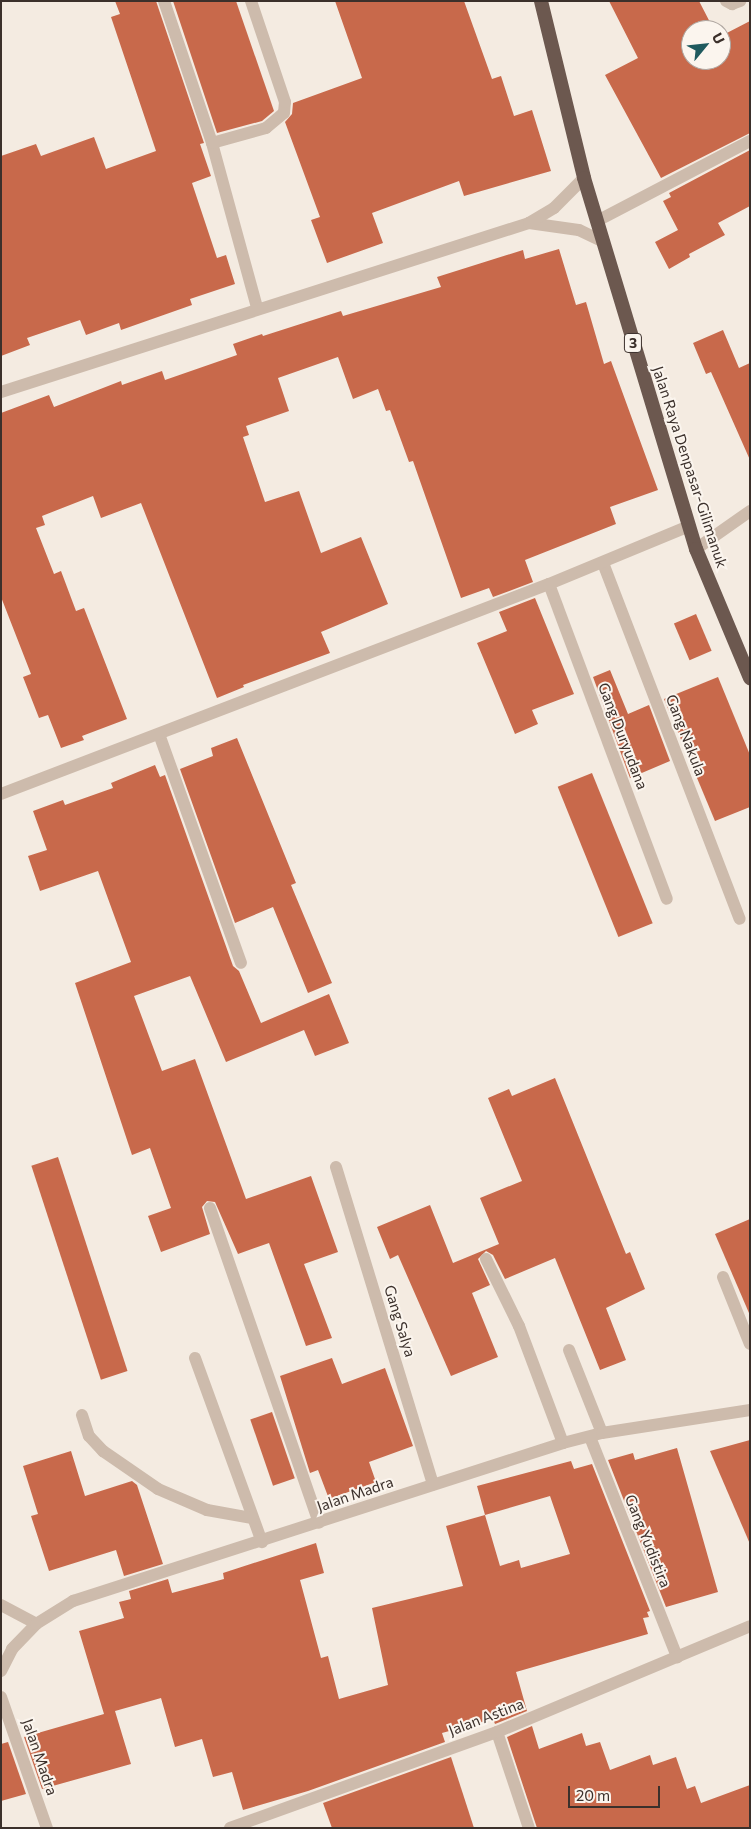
<!DOCTYPE html>
<style>
body{margin:0}
#map{position:relative;width:751px;height:1829px;overflow:hidden;background:#f4ebe1;font-family:Commissioner,sans-serif}
div>[style]{position:absolute}
[style*='--x']{left:calc(var(--x)*1px);top:calc(var(--y)*1px);width:calc(var(--w)*1px);rotate:calc(var(--a)*1deg)}
.building>*{inset:0;background:#c8694b;transform-origin:0 0}
.service>*{height:12px;margin:-6px;padding:0 6px;transform-origin:6px;border-radius:6px;background:#cdbbac}
.minor>*{height:12px;margin:-6px;padding:0 6px;transform-origin:6px;border-radius:6px;background:#cdbbac}
.trunk>*{height:14px;margin:-7px;padding:0 7px;transform-origin:7px;border-radius:7px;background:#6c584f}
span{translate:-50% -50%;white-space:nowrap;text-align:center;line-height:1.15;-webkit-text-stroke:4px #fbf5ee;paint-order:stroke}
.shield-label span{padding:1px 4px;background:#fbf5ee;border:1px solid;border-radius:4px;-webkit-text-stroke-width:0}
.shield-label{font-size:14px;color:#3b302b;font-weight:700}
.street-label{font-size:15px;color:#3b302b}
.frame{position:absolute;inset:0;border:2px solid #3b302b;pointer-events:none}
.north{position:absolute;left:681px;top:20px;width:50px;height:50px;box-sizing:border-box;background:#fbf5ee;border:1px solid #aea6a0;border-radius:50%;rotate:62deg;font-size:14px;font-weight:700;line-height:20px;text-align:center;color:#3b302b}
.north::after{content:'';display:block;margin:auto;width:18px;height:22px;background:#1f5a5e;clip-path:polygon(50% 0,100% 100%,50% 72%,0 100%)}
.scale{position:absolute;left:568px;top:1786px;width:92px;height:22px;box-sizing:border-box;border:2px solid #3b302b;border-top:0;padding-left:6px;font-size:15px;line-height:18px;white-space:nowrap;color:#3b302b;-webkit-text-stroke:4px #fbf5ee;paint-order:stroke}
</style>
<div id="map">
<div class="building">
<div style="clip-path:polygon(115px 1px,156px 1px,204px 143px,200px 144px,211px 176px,192px 183px,217px 258px,226px 255px,235px 284px,190px 299px,192px 305px,121px 330px,119px 323px,86px 335px,80px 320px,27px 338px,30px 345px,1px 356px,1px 156px,36px 144px,41px 156px,94px 137px,106px 169px,156px 151px,111px 17px,120px 14px)"></div>
<div style="clip-path:polygon(173px 1px,236px 1px,274px 111px,262px 121px,217px 133px)"></div>
<div style="clip-path:polygon(335px 1px,464px 1px,492px 79px,501px 76px,514px 116px,532px 110px,551px 171px,464px 196px,459px 181px,372px 213px,383px 243px,327px 263px,311px 220px,320px 217px,285px 122px,292px 114px,293px 103px,362px 78px)"></div>
<div style="clip-path:polygon(609px 1px,699px 1px,714px 30px,691px 30px,691px 60px,721px 60px,721px 36px,750px 21px,750px 133px,661px 178px,605px 75px,638px 58px)"></div>
<div style="clip-path:polygon(750px 150px,750px 206px,718px 223px,725px 235px,689px 254px,690px 257px,669px 269px,655px 242px,678px 230px,663px 201px,671px 197px,669px 193px)"></div>
<div style="clip-path:polygon(559px 249px,576px 305px,586px 302px,604px 364px,611px 361px,658px 490px,610px 507px,616px 524px,525px 560px,533px 582px,493px 597px,489px 588px,461px 598px,413px 461px,409px 462px,390px 410px,386px 411px,378px 389px,353px 399px,338px 357px,278px 378px,289px 411px,246px 426px,249px 435px,243px 437px,265px 502px,299px 491px,321px 553px,361px 537px,388px 604px,321px 632px,330px 653px,243px 685px,244px 687px,217px 698px,141px 503px,101px 518px,93px 496px,42px 516px,45px 525px,36px 528px,54px 574px,61px 571px,76px 611px,84px 608px,127px 719px,82px 736px,84px 740px,61px 748px,48px 715px,39px 718px,23px 677px,31px 674px,1px 597px,1px 413px,49px 395px,54px 407px,121px 381px,122px 385px,162px 371px,165px 380px,237px 355px,233px 344px,262px 334px,263px 336px,341px 311px,343px 316px,441px 287px,437px 277px,523px 250px,525px 259px)"></div>
<div style="clip-path:polygon(723px 330px,739px 368px,750px 363px,750px 460px,711px 372px,706px 374px,693px 343px)"></div>
<div style="clip-path:polygon(535px 598px,574px 694px,532px 710px,538px 724px,515px 734px,477px 643px,507px 631px,499px 612px)"></div>
<div style="left:696px;top:614px;width:40px;height:24px;rotate:67deg"></div>
<div style="clip-path:polygon(610px 670px,628px 714px,649px 705px,670px 761px,630px 778px,593px 677px)"></div>
<div style="clip-path:polygon(718px 677px,750px 755px,750px 807px,715px 821px,664px 699px)"></div>
<div style="clip-path:polygon(237px 738px,296px 883px,291px 885px,332px 983px,308px 993px,273px 907px,235px 923px,180px 769px,213px 756px,211px 748px)"></div>
<div style="clip-path:polygon(155px 765px,160px 777px,165px 775px,233px 966px,239px 971px,261px 1023px,329px 994px,349px 1043px,315px 1056px,304px 1030px,226px 1062px,190px 976px,134px 996px,162px 1071px,195px 1059px,246px 1199px,311px 1176px,338px 1252px,304px 1264px,332px 1338px,306px 1346px,269px 1243px,238px 1254px,215px 1202px,207px 1201px,202px 1207px,210px 1234px,161px 1252px,148px 1216px,171px 1208px,150px 1148px,132px 1155px,75px 983px,131px 962px,98px 871px,40px 891px,28px 856px,47px 850px,33px 811px,63px 800px,65px 805px,113px 788px,111px 783px)"></div>
<div style="left:592px;top:773px;width:162px;height:37px;rotate:68deg"></div>
<div style="clip-path:polygon(555px 1078px,626px 1254px,630px 1252px,645px 1289px,606px 1308px,626px 1360px,600px 1370px,555px 1258px,505px 1279px,493px 1255px,486px 1251px,478px 1259px,490px 1285px,472px 1293px,498px 1357px,451px 1376px,398px 1255px,390px 1259px,377px 1227px,430px 1205px,453px 1263px,499px 1244px,480px 1198px,522px 1181px,488px 1098px,509px 1089px,512px 1096px)"></div>
<div style="left:58px;top:1157px;width:225px;height:28px;rotate:72deg"></div>
<div style="clip-path:polygon(750px 1219px,750px 1313px,749px 1313px,715px 1234px)"></div>
<div style="clip-path:polygon(332px 1358px,342px 1384px,385px 1368px,413px 1446px,369px 1462px,376px 1482px,329px 1499px,318px 1470px,310px 1473px,280px 1376px)"></div>
<div style="left:272px;top:1412px;width:70px;height:23px;rotate:71deg"></div>
<div style="clip-path:polygon(750px 1440px,750px 1544px,710px 1451px)"></div>
<div style="clip-path:polygon(677px 1448px,718px 1592px,666px 1607px,608px 1460px,633px 1453px,635px 1460px)"></div>
<div style="clip-path:polygon(71px 1451px,85px 1496px,132px 1481px,137px 1485px,163px 1564px,124px 1576px,116px 1550px,49px 1571px,31px 1516px,38px 1514px,23px 1466px)"></div>
<div style="clip-path:polygon(evenodd,571px 1461px,574px 1469px,592px 1464px,650px 1611px,647px 1612px,649px 1617px,643px 1618px,648px 1634px,516px 1672px,527px 1711px,495px 1724px,493px 1719px,442px 1733px,445px 1742px,308px 1791px,243px 1810px,232px 1772px,213px 1777px,202px 1739px,175px 1747px,161px 1698px,115px 1711px,131px 1764px,42px 1789px,24px 1737px,104px 1714px,79px 1631px,124px 1618px,119px 1602px,131px 1599px,129px 1591px,168px 1579px,172px 1593px,224px 1579px,223px 1573px,316px 1543px,324px 1573px,300px 1580px,321px 1658px,328px 1656px,339px 1699px,388px 1685px,372px 1608px,463px 1586px,446px 1526px,485px 1515px,477px 1486px,571px 1461px,550px 1496px,570px 1554px,521px 1568px,519px 1560px,500px 1566px,485px 1515px,550px 1496px)"></div>
<div style="clip-path:polygon(532px 1726px,539px 1749px,582px 1733px,586px 1746px,600px 1742px,610px 1770px,650px 1755px,653px 1765px,676px 1757px,687px 1789px,695px 1786px,701px 1803px,750px 1785px,750px 1828px,537px 1828px,507px 1737px)"></div>
<div style="clip-path:polygon(8px 1742px,26px 1794px,1px 1801px,1px 1744px)"></div>
<div style="clip-path:polygon(451px 1757px,474px 1828px,332px 1828px,323px 1803px)"></div>
</div>
<div class="service">
<div style="--x:726;--y:1;--w:7;--a:27"></div>
<div style="--x:732;--y:4;--w:9;--a:-21"></div>
<div style="--x:159;--y:734;--w:243;--a:70.3"></div>
</div>
<div class="minor">
<div style="--x:164;--y:1;--w:150;--a:71.3"></div>
<div style="--x:212;--y:143;--w:171;--a:74.7"></div>
<div style="--x:212;--y:143;--w:56;--a:-15.5"></div>
<div style="--x:266;--y:128;--w:23;--a:-40"></div>
<div style="--x:284;--y:113;--w:11;--a:-85"></div>
<div style="--x:285;--y:102;--w:107;--a:-108.6"></div>
<div style="--x:597;--y:221;--w:173;--a:-27.6"></div>
<div style="--x:529;--y:223;--w:50;--a:8"></div>
<div style="--x:579;--y:230;--w:25;--a:26"></div>
<div style="--x:1;--y:392;--w:554;--a:-17.75"></div>
<div style="--x:529;--y:223;--w:29;--a:-31"></div>
<div style="--x:554;--y:208;--w:42;--a:-45"></div>
<div style="--x:696;--y:549;--w:66;--a:-35.1"></div>
<div style="--x:603;--y:563;--w:381;--a:69"></div>
<div style="--x:549;--y:584;--w:336;--a:69.5"></div>
<div style="--x:1;--y:794;--w:587;--a:-20.97"></div>
<div style="--x:549;--y:584;--w:152;--a:-22.5"></div>
<div style="--x:336;--y:1167;--w:332;--a:73"></div>
<div style="--x:210;--y:1208;--w:333;--a:70.9"></div>
<div style="--x:486;--y:1259;--w:75;--a:63.8"></div>
<div style="--x:519;--y:1326;--w:125;--a:69.4"></div>
<div style="--x:723;--y:1277;--w:72;--a:68.1"></div>
<div style="--x:569;--y:1350;--w:89;--a:68.3"></div>
<div style="--x:195;--y:1358;--w:196;--a:70"></div>
<div style="--x:82;--y:1415;--w:22;--a:72"></div>
<div style="--x:89;--y:1436;--w:21;--a:47"></div>
<div style="--x:103;--y:1451;--w:67;--a:34.6"></div>
<div style="--x:158;--y:1489;--w:53;--a:23.2"></div>
<div style="--x:207;--y:1510;--w:46;--a:10.1"></div>
<div style="--x:590;--y:1437;--w:237;--a:68.4"></div>
<div style="--x:1;--y:1605;--w:40;--a:28"></div>
<div style="--x:1;--y:1671;--w:25;--a:-63"></div>
<div style="--x:12;--y:1649;--w:35;--a:-46"></div>
<div style="--x:36;--y:1624;--w:44;--a:-31.9"></div>
<div style="--x:73;--y:1601;--w:515;--a:-17.87"></div>
<div style="--x:563;--y:1443;--w:40;--a:-14.4"></div>
<div style="--x:602;--y:1433;--w:150;--a:-8.8"></div>
<div style="--x:1;--y:1697;--w:139;--a:70.7"></div>
<div style="--x:497;--y:1732;--w:101;--a:71.6"></div>
<div style="--x:230;--y:1828;--w:284;--a:-19.8"></div>
<div style="--x:497;--y:1732;--w:274;--a:-22.7"></div>
</div>
<div class="trunk">
<div style="--x:541;--y:1;--w:182;--a:76.3"></div>
<div style="--x:584;--y:178;--w:388;--a:73.2"></div>
<div style="--x:696;--y:549;--w:140;--a:67.3"></div>
</div>
<div class="shield-label">
<span style="left:633px;top:343px">3</span>
</div>
<div class="street-label">
<span style="left:690px;top:467px;rotate:72deg">Jalan Raya Denpasar-Gilimanuk</span>
<span style="left:686px;top:735px;rotate:69deg">Gang Nakula</span>
<span style="left:623px;top:736px;rotate:69deg">Gang Duryudana</span>
<span style="left:400px;top:1321px;rotate:73deg">Gang Salya</span>
<span style="left:355px;top:1494px;rotate:-19deg">Jalan Madra</span>
<span style="left:648px;top:1541px;rotate:68deg">Gang Yudistira</span>
<span style="left:486px;top:1717px;rotate:-21deg">Jalan Astina</span>
<span style="left:40px;top:1757px;rotate:71deg">Jalan Madra</span>
</div>
<div class="frame"></div>
<div class="north">U</div>
<div class="scale">20 m</div>
</div>
